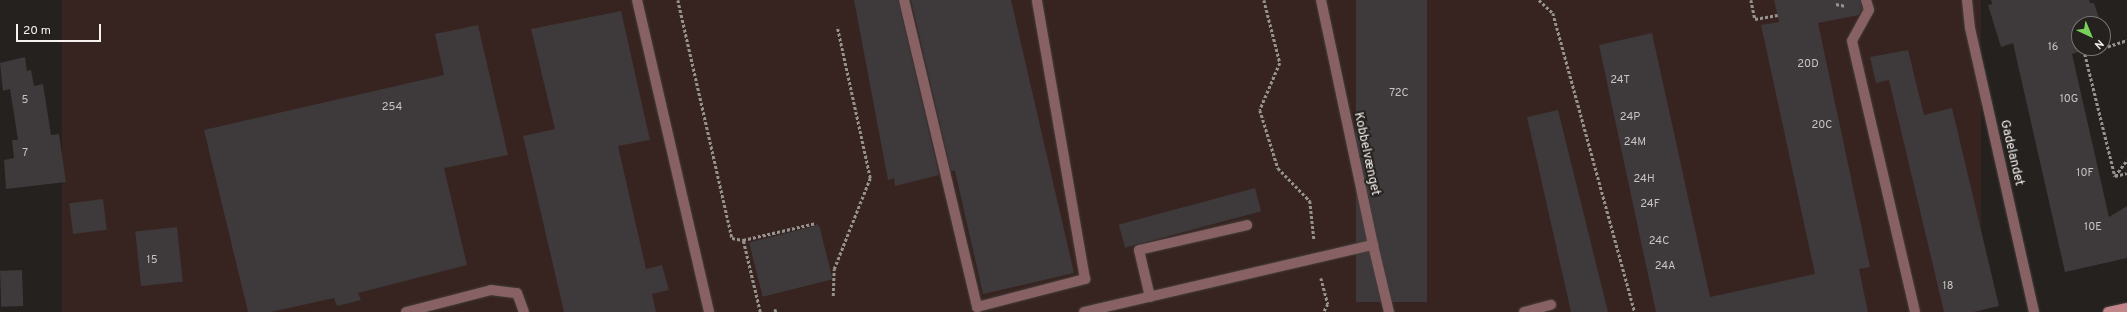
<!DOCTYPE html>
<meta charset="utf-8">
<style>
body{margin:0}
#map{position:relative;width:2127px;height:312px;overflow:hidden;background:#25211e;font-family:Overpass,sans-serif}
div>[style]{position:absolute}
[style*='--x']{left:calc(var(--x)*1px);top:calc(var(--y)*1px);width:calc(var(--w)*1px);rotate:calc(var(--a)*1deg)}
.commercial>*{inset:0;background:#372420;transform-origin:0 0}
.building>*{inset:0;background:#3e393b;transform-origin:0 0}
.path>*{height:2.5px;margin-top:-1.25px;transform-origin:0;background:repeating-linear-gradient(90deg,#95928f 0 3px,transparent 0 5px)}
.roads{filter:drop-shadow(0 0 1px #423e3b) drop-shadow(0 0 1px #423e3b)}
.lane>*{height:10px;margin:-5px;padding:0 5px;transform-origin:5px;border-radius:5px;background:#876163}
.street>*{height:10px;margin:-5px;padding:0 5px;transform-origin:5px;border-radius:5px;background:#876163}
.secondary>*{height:10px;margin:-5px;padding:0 5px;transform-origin:5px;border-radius:5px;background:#c18488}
span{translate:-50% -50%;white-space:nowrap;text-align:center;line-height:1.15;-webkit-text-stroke:4px #25211e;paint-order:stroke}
.number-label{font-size:11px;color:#c7c4c3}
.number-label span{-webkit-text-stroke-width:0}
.street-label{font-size:13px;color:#f5f2f0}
.north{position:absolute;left:2071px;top:16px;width:40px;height:40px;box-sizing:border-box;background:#25211e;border:1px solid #787572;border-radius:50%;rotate:136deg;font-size:11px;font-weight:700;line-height:16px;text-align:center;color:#f5f2f0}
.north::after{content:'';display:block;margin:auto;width:14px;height:18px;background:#77d259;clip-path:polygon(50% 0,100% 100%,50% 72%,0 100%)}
.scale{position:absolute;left:16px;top:24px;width:85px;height:18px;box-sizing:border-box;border:2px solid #f5f2f0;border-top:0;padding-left:5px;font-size:12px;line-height:14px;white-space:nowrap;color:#f5f2f0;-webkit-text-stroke:3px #25211e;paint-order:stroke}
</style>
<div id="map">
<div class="commercial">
<div style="left:62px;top:0;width:1919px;height:315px"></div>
</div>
<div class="building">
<div style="clip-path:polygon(854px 0,898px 0,939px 175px,895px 186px,894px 178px,888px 180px)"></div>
<div style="clip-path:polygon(911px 0,1011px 0,1074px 273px,983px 294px,955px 171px,951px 171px)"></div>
<div style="left:1356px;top:0;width:71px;height:302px"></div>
<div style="clip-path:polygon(1774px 0,1860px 0,1862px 9px,1859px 15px,1818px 23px,1870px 267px,1859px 269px,1868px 312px,1656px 312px,1599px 45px,1652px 33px,1710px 297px,1815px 274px,1761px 25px,1779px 22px)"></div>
<div style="clip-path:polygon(1991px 0,2089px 0,2090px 3px,2094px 3px,2101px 24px,2079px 24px,2079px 48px,2092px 48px,2072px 54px,2109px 217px,2127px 206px,2127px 258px,2065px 272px,2013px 43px,2001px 47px,1988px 5px,1992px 4px)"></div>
<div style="clip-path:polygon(621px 11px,650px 140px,618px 146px,646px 269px,662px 265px,669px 290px,652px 294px,656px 312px,564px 312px,523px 136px,555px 129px,531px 29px)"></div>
<div style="clip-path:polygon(478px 25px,508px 155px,444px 168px,467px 265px,358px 293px,361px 300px,337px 306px,334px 298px,271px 312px,248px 312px,204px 130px,444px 75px,435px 34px)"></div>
<div style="clip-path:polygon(1908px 50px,1924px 115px,1952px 108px,1999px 306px,1973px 312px,1944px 312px,1889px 80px,1876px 83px,1870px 57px)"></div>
<div style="clip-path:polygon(25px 57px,27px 71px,31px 70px,34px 86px,43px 84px,51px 135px,59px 134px,66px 182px,6px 189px,4px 160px,14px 158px,12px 140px,18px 140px,10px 89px,3px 91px,0 63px)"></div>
<div style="clip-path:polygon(1558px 110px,1608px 312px,1571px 312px,1527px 117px)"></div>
<div style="left:1255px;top:188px;width:24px;height:141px;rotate:75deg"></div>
<div style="left:103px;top:199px;width:31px;height:34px;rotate:83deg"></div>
<div style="left:819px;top:225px;width:56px;height:72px;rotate:76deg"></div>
<div style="left:177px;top:227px;width:55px;height:42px;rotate:84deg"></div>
<div style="left:22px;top:270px;width:36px;height:22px;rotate:88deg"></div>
</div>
<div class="path">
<div style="--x:678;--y:0;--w:244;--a:77.2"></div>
<div style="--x:732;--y:238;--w:11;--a:10"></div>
<div style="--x:1264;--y:0;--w:65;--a:75.7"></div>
<div style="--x:1280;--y:63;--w:51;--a:113.1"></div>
<div style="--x:1260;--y:110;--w:61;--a:72.8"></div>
<div style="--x:1278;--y:168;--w:46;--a:45.9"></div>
<div style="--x:1310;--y:201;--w:39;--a:84"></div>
<div style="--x:1539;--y:0;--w:19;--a:43"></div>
<div style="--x:1553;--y:13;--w:310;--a:74.7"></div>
<div style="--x:1751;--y:0;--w:19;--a:78"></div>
<div style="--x:1755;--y:19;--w:23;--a:-10"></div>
<div style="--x:1836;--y:4;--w:10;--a:11"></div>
<div style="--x:2102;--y:48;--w:18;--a:161"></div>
<div style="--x:2085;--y:54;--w:126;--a:76.2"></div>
<div style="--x:2115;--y:176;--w:12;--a:-14"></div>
<div style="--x:2103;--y:48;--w:25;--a:-18"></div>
<div style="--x:2115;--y:176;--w:20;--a:-53"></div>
<div style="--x:1321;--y:278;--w:27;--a:75"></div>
<div style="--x:1328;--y:304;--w:9;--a:117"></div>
<div style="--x:833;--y:296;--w:27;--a:-88"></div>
<div style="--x:834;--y:269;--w:98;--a:-68.4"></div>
<div style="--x:870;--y:178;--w:155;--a:-102.3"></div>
<div style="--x:775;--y:309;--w:3;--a:72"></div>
<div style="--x:760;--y:312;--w:74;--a:-103.3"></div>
<div style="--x:743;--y:240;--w:75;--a:-13.1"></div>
</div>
<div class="roads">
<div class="lane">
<div style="--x:637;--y:0;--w:320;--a:77"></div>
<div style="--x:904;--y:0;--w:316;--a:76.6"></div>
<div style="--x:977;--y:307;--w:112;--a:-14.5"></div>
<div style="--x:1085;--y:279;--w:283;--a:-99.8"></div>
<div style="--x:1866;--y:0;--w:10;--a:73"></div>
<div style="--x:1869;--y:10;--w:35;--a:119"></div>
<div style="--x:1852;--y:41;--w:278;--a:76.9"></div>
<div style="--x:1967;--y:0;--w:28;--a:84"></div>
<div style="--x:1970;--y:28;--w:291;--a:77.3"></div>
<div style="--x:1150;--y:297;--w:48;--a:-103.2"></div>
<div style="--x:1139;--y:250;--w:111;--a:-13"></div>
<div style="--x:406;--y:312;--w:88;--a:-14.5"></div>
<div style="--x:491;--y:290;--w:26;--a:7"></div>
<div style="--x:517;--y:293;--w:20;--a:70"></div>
<div style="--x:1084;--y:312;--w:297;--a:-13.1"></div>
<div style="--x:1524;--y:312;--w:28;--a:-15"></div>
</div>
<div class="street">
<div style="--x:1321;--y:0;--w:250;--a:78"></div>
<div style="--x:1373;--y:245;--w:69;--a:76.6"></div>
</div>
<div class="secondary">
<div style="--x:2108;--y:312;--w:19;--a:-12"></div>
</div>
</div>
<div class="number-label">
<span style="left:2053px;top:47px">16</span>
<span style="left:1808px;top:64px">20D</span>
<span style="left:1620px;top:80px">24T</span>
<span style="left:1399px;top:93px">72C</span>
<span style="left:2069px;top:99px">10G</span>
<span style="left:25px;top:100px">5</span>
<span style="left:392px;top:107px">254</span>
<span style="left:1630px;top:117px">24P</span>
<span style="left:1822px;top:125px">20C</span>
<span style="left:1635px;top:142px">24M</span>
<span style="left:25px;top:153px">7</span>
<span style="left:2085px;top:173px">10F</span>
<span style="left:1644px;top:179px">24H</span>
<span style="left:1650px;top:204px">24F</span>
<span style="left:2093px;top:227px">10E</span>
<span style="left:1659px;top:241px">24C</span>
<span style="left:152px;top:260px">15</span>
<span style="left:1665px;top:266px">24A</span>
<span style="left:1948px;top:286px">18</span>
</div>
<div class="street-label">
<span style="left:2011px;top:153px;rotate:77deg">Gadelandet</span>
<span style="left:1366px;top:154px;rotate:78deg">Kobbelvænget</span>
</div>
<div class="north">N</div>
<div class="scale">20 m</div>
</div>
